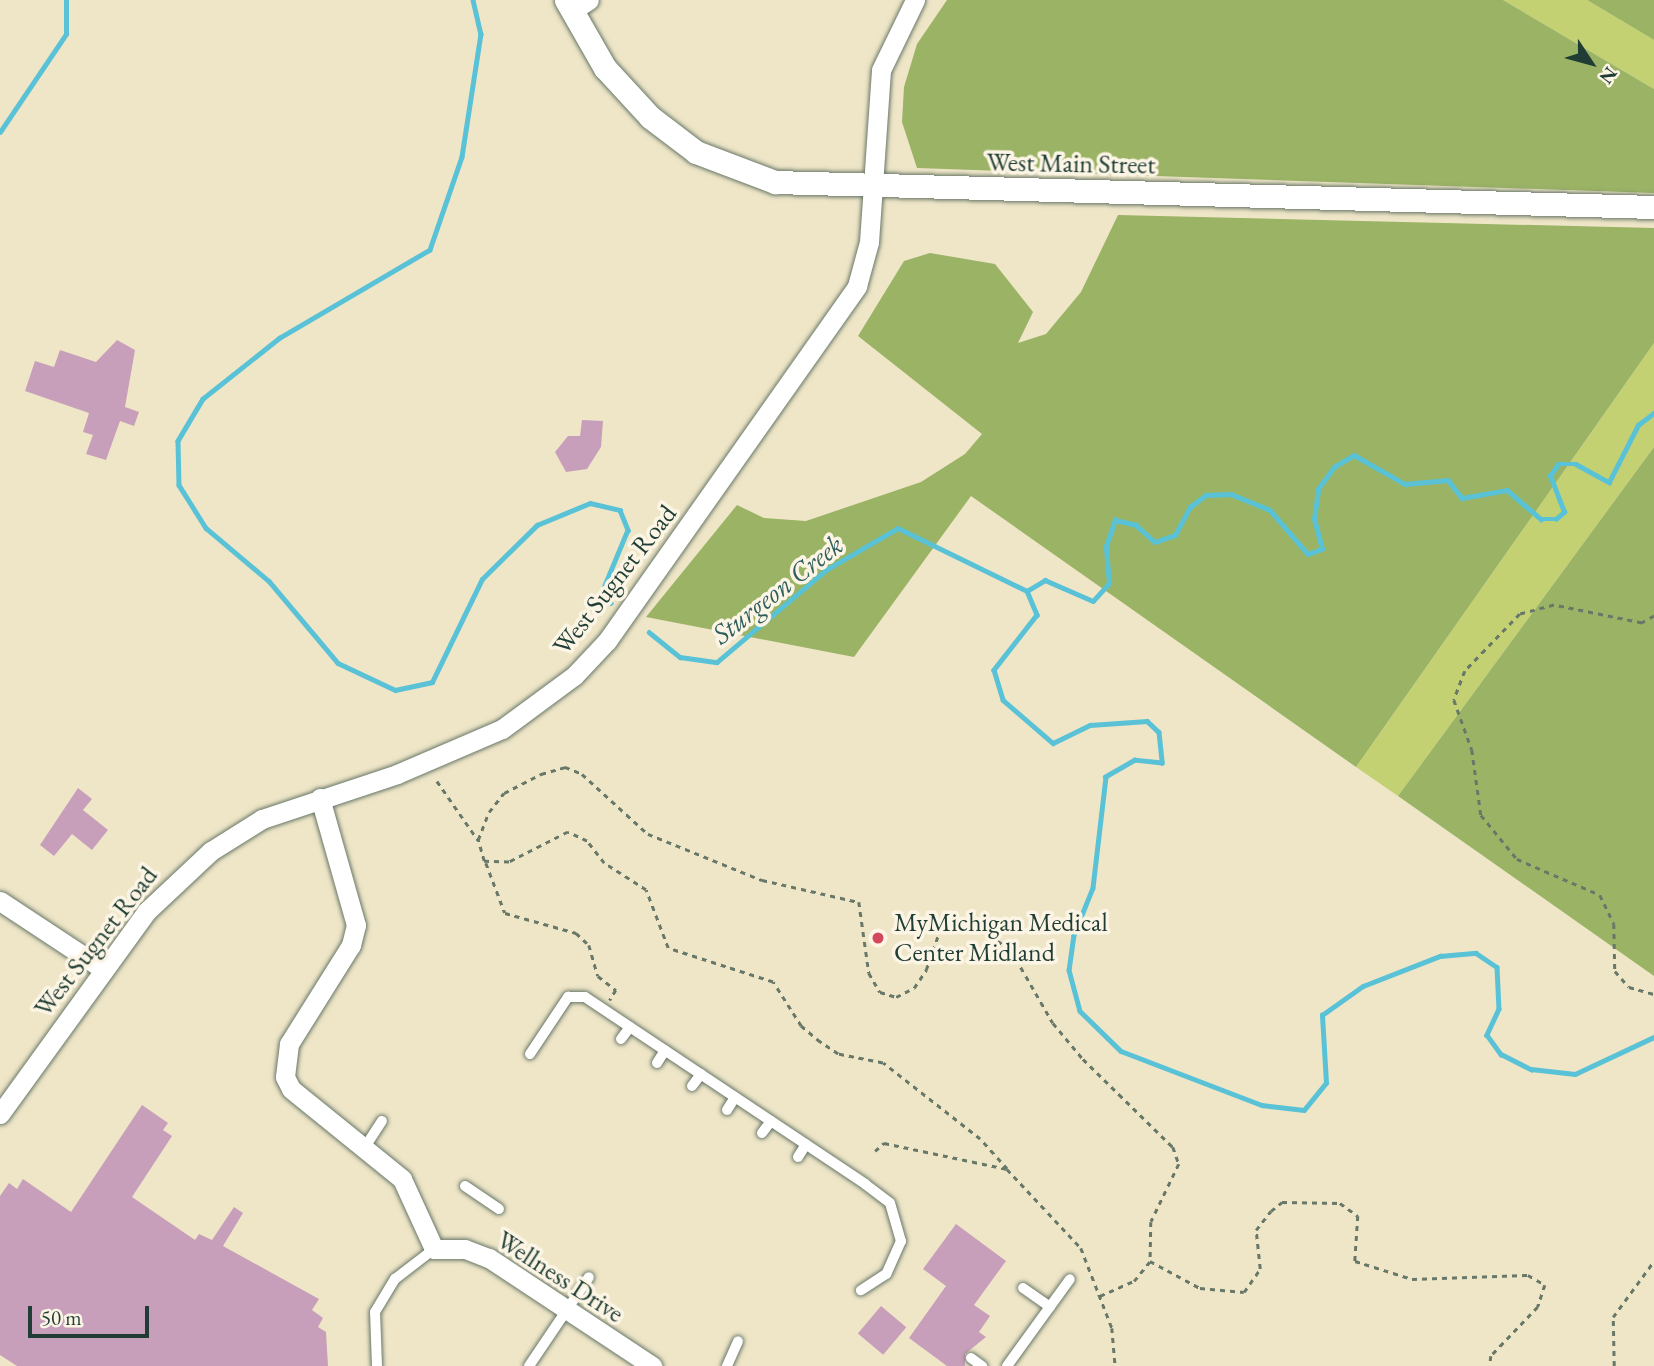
<!DOCTYPE html>
<style>
body{margin:0}
#map{position:relative;width:1654px;height:1366px;overflow:hidden;background:#efe6c8;font-family:"EB Garamond",serif}
div>[style]{position:absolute}
[style*='--x']{left:calc(var(--x)*1px);top:calc(var(--y)*1px);width:calc(var(--w)*1px);rotate:calc(var(--a)*1deg)}
.green>*{inset:0;background:#c3d173}
.forest>*{inset:0;background:#9ab365}
.stream>*{height:4.5px;margin:-2.25px;padding:0 2.25px;transform-origin:2.25px;border-radius:2.25px;background:#5ac2d7}
.building>*{inset:0;background:#c89fba;transform-origin:0 0}
.path>*{height:2.5px;margin-top:-1.25px;transform-origin:0;background:repeating-linear-gradient(90deg,#687868 0 5px,transparent 0 10px)}
.roads{filter:drop-shadow(0 0 2px #687868) drop-shadow(0 0 2px #687868)}
.service>*{height:10px;margin:-5px;padding:0 5px;transform-origin:5px;border-radius:5px;background:#fff}
.minor>*{height:19px;margin:-9.5px;padding:0 9.5px;transform-origin:9.5px;border-radius:9.5px;background:#fff}
.tertiary>*{height:23px;margin:-11.5px;padding:0 11.5px;transform-origin:11.5px;border-radius:11.5px;background:#fff}
.dots>*{width:19px;height:19px;translate:-50% -50%;box-sizing:border-box;border:4px solid #fcf5e5;border-radius:50%}
span{translate:-50% -50%;white-space:nowrap;text-align:center;line-height:1.15;-webkit-text-stroke:7px #fcf5e5;paint-order:stroke}
.street-label{font-size:26px;color:#1f3d34}
.poi-label{font-size:26px;color:#1f3d34}
.left{translate:0 -50%;text-align:left}
.water-label{font-size:28px;color:#2e5e5d;font-style:italic}
.north{position:absolute;left:1556px;top:28px;width:70px;height:70px;-webkit-text-stroke:5px #fcf5e5;paint-order:stroke;rotate:126deg;font-size:19px;font-weight:700;line-height:28px;text-align:center;color:#1f3d34}
.north::after{content:'';display:block;margin:auto;width:24px;height:32px;background:#1f3d34;clip-path:polygon(50% 0,100% 100%,50% 72%,0 100%)}
.scale{position:absolute;left:28px;top:1306px;width:121px;height:32px;box-sizing:border-box;border:4px solid #1f3d34;border-top:0;padding-left:9px;font-size:21px;line-height:24px;white-space:nowrap;color:#1f3d34;-webkit-text-stroke:5px #fcf5e5;paint-order:stroke}
</style>
<div id="map">
<div class="green">
<div style="clip-path:polygon(1503px 0,1587px 0,1654px 40px,1654px 89px)"></div>
<div style="clip-path:polygon(1654px 343px,1654px 447px,1398px 796px,1356px 767px)"></div>
</div>
<div class="forest">
<div style="clip-path:polygon(947px 0,1503px 0,1654px 89px,1654px 193px,917px 168px,902px 122px,904px 87px,917px 44px)"></div>
<div style="clip-path:polygon(1587px 0,1654px 0,1654px 40px)"></div>
<div style="clip-path:polygon(1118px 215px,1654px 228px,1654px 343px,1356px 767px,971px 496px,854px 657px,646px 617px,737px 505px,764px 518px,806px 521px,921px 482px,965px 454px,982px 434px,858px 336px,904px 261px,930px 253px,995px 264px,1033px 312px,1018px 343px,1046px 334px,1081px 292px)"></div>
<div style="clip-path:polygon(1654px 447px,1654px 976px,1398px 796px)"></div>
</div>
<div class="stream">
<div style="--x:473;--y:0;--w:35;--a:77"></div>
<div style="--x:481;--y:34;--w:124;--a:98.8"></div>
<div style="--x:462;--y:157;--w:98;--a:109"></div>
<div style="--x:430;--y:250;--w:174;--a:149.6"></div>
<div style="--x:280;--y:338;--w:98;--a:141.6"></div>
<div style="--x:203;--y:399;--w:49;--a:120.8"></div>
<div style="--x:178;--y:441;--w:44;--a:88.7"></div>
<div style="--x:179;--y:485;--w:51;--a:57.9"></div>
<div style="--x:206;--y:528;--w:82;--a:40.1"></div>
<div style="--x:269;--y:581;--w:107;--a:49.9"></div>
<div style="--x:338;--y:663;--w:63;--a:25.3"></div>
<div style="--x:395;--y:690;--w:38;--a:-12"></div>
<div style="--x:432;--y:682;--w:114;--a:-64.1"></div>
<div style="--x:482;--y:579;--w:77;--a:-44.5"></div>
<div style="--x:537;--y:525;--w:57;--a:-22.5"></div>
<div style="--x:590;--y:503;--w:31;--a:13"></div>
<div style="--x:620;--y:510;--w:22;--a:68"></div>
<div style="--x:628;--y:530;--w:65;--a:112.6"></div>
<div style="--x:603;--y:590;--w:15;--a:58"></div>
<div style="--x:0;--y:132;--w:118;--a:-56"></div>
<div style="--x:66;--y:34;--w:34;--a:-90"></div>
<div style="--x:1027;--y:591;--w:21;--a:-31"></div>
<div style="--x:1045;--y:580;--w:52;--a:23.6"></div>
<div style="--x:1093;--y:601;--w:24;--a:-48"></div>
<div style="--x:1109;--y:583;--w:37;--a:-95"></div>
<div style="--x:1106;--y:546;--w:28;--a:-71"></div>
<div style="--x:1115;--y:520;--w:22;--a:13"></div>
<div style="--x:1136;--y:525;--w:25;--a:42"></div>
<div style="--x:1155;--y:542;--w:21;--a:-19"></div>
<div style="--x:1175;--y:535;--w:32;--a:-62"></div>
<div style="--x:1190;--y:507;--w:20;--a:-37"></div>
<div style="--x:1206;--y:495;--w:25;--a:-2"></div>
<div style="--x:1231;--y:494;--w:42;--a:22.3"></div>
<div style="--x:1270;--y:510;--w:58;--a:49.2"></div>
<div style="--x:1308;--y:554;--w:15;--a:-20"></div>
<div style="--x:1322;--y:549;--w:31;--a:-105"></div>
<div style="--x:1314;--y:519;--w:30;--a:-82"></div>
<div style="--x:1318;--y:489;--w:27;--a:-54"></div>
<div style="--x:1334;--y:467;--w:23;--a:-31"></div>
<div style="--x:1354;--y:455;--w:59;--a:29.6"></div>
<div style="--x:1405;--y:484;--w:43;--a:-5.3"></div>
<div style="--x:1448;--y:480;--w:23;--a:52"></div>
<div style="--x:1462;--y:498;--w:46;--a:-10.1"></div>
<div style="--x:1507;--y:490;--w:45;--a:40.5"></div>
<div style="--x:1541;--y:519;--w:15;--a:0"></div>
<div style="--x:1556;--y:519;--w:11;--a:-41"></div>
<div style="--x:1564;--y:512;--w:39;--a:-111"></div>
<div style="--x:1550;--y:476;--w:14;--a:-56"></div>
<div style="--x:1558;--y:464;--w:18;--a:0"></div>
<div style="--x:1576;--y:464;--w:38;--a:29"></div>
<div style="--x:1609;--y:482;--w:64;--a:-63"></div>
<div style="--x:1638;--y:425;--w:20;--a:-37"></div>
<div style="--x:649;--y:632;--w:40;--a:39"></div>
<div style="--x:680;--y:657;--w:37;--a:8"></div>
<div style="--x:717;--y:662;--w:143;--a:-40.2"></div>
<div style="--x:826;--y:570;--w:83;--a:-30.3"></div>
<div style="--x:898;--y:528;--w:144;--a:26"></div>
<div style="--x:1027;--y:591;--w:26;--a:67"></div>
<div style="--x:1037;--y:615;--w:70;--a:128"></div>
<div style="--x:994;--y:670;--w:31;--a:73"></div>
<div style="--x:1003;--y:700;--w:66;--a:40.7"></div>
<div style="--x:1053;--y:743;--w:41;--a:-25.9"></div>
<div style="--x:1090;--y:725;--w:57;--a:-4"></div>
<div style="--x:1147;--y:721;--w:16;--a:43"></div>
<div style="--x:1159;--y:732;--w:31;--a:84"></div>
<div style="--x:1162;--y:763;--w:27;--a:-174"></div>
<div style="--x:1135;--y:760;--w:34;--a:150"></div>
<div style="--x:1106;--y:777;--w:112;--a:96.7"></div>
<div style="--x:1093;--y:888;--w:51;--a:112"></div>
<div style="--x:1074;--y:935;--w:35;--a:98"></div>
<div style="--x:1069;--y:970;--w:42;--a:75"></div>
<div style="--x:1080;--y:1011;--w:57;--a:44.3"></div>
<div style="--x:1121;--y:1051;--w:151;--a:21"></div>
<div style="--x:1262;--y:1105;--w:42;--a:6.8"></div>
<div style="--x:1304;--y:1110;--w:35;--a:-51"></div>
<div style="--x:1326;--y:1083;--w:68;--a:-93.4"></div>
<div style="--x:1322;--y:1015;--w:50;--a:-35.3"></div>
<div style="--x:1363;--y:986;--w:83;--a:-21.3"></div>
<div style="--x:1440;--y:956;--w:36;--a:-5"></div>
<div style="--x:1476;--y:953;--w:25;--a:34"></div>
<div style="--x:1497;--y:967;--w:42;--a:87.3"></div>
<div style="--x:1499;--y:1009;--w:29;--a:115"></div>
<div style="--x:1487;--y:1035;--w:24;--a:54"></div>
<div style="--x:1501;--y:1054;--w:34;--a:27"></div>
<div style="--x:1531;--y:1069;--w:44;--a:6.5"></div>
<div style="--x:1575;--y:1074;--w:87;--a:-25.1"></div>
</div>
<div class="building">
<div style="clip-path:polygon(117px 340px,135px 350px,125px 407px,139px 412px,134px 426px,120px 421px,106px 460px,86px 454px,93px 435px,83px 432px,89px 413px,25px 391px,35px 361px,54px 367px,60px 350px,96px 362px)"></div>
<div style="clip-path:polygon(582px 420px,603px 421px,601px 447px,587px 469px,566px 472px,555px 452px,568px 436px,580px 436px)"></div>
<div style="clip-path:polygon(78px 788px,92px 799px,83px 810px,108px 830px,92px 850px,72px 834px,54px 856px,40px 845px)"></div>
<div style="clip-path:polygon(142px 1105px,168px 1123px,163px 1130px,172px 1136px,132px 1197px,195px 1240px,199px 1234px,212px 1240px,234px 1207px,243px 1213px,223px 1246px,319px 1299px,312px 1310px,323px 1318px,318px 1327px,326px 1332px,328px 1366px,17px 1366px,0 1355px,0 1196px,9px 1183px,17px 1189px,23px 1179px,71px 1212px)"></div>
<div style="clip-path:polygon(956px 1224px,1006px 1261px,974px 1305px,990px 1316px,979px 1332px,986px 1337px,965px 1354px,965px 1366px,947px 1366px,909px 1338px,946px 1286px,923px 1269px)"></div>
<div style="left:881px;top:1306px;width:33px;height:36px;rotate:40deg"></div>
</div>
<div class="path">
<div style="--x:1654;--y:616;--w:14;--a:150"></div>
<div style="--x:1642;--y:623;--w:90;--a:-168.4"></div>
<div style="--x:1554;--y:605;--w:35;--a:165"></div>
<div style="--x:1520;--y:614;--w:79;--a:134"></div>
<div style="--x:1465;--y:671;--w:31;--a:111"></div>
<div style="--x:1454;--y:700;--w:53;--a:70.2"></div>
<div style="--x:1472;--y:750;--w:66;--a:82.1"></div>
<div style="--x:1481;--y:815;--w:57;--a:50.7"></div>
<div style="--x:1517;--y:859;--w:90;--a:23.4"></div>
<div style="--x:1600;--y:895;--w:32;--a:64"></div>
<div style="--x:1614;--y:924;--w:47;--a:88.8"></div>
<div style="--x:1615;--y:971;--w:21;--a:49"></div>
<div style="--x:1629;--y:987;--w:26;--a:16"></div>
<div style="--x:437;--y:781;--w:72;--a:55.2"></div>
<div style="--x:486;--y:863;--w:53;--a:69.2"></div>
<div style="--x:505;--y:913;--w:74;--a:15.7"></div>
<div style="--x:576;--y:933;--w:18;--a:43"></div>
<div style="--x:589;--y:945;--w:32;--a:74"></div>
<div style="--x:598;--y:976;--w:23;--a:38"></div>
<div style="--x:616;--y:990;--w:12;--a:121"></div>
<div style="--x:875;--y:1151;--w:12;--a:-42"></div>
<div style="--x:884;--y:1143;--w:126;--a:11.9"></div>
<div style="--x:1007;--y:1169;--w:108;--a:46.9"></div>
<div style="--x:1081;--y:1248;--w:86;--a:68.8"></div>
<div style="--x:1112;--y:1328;--w:38;--a:85"></div>
<div style="--x:1007;--y:1169;--w:40;--a:-132"></div>
<div style="--x:980;--y:1139;--w:123;--a:-141.9"></div>
<div style="--x:883;--y:1063;--w:46;--a:-168.7"></div>
<div style="--x:838;--y:1054;--w:22;--a:-146"></div>
<div style="--x:820;--y:1042;--w:25;--a:-140"></div>
<div style="--x:801;--y:1026;--w:52;--a:-122.5"></div>
<div style="--x:773;--y:982;--w:110;--a:-162.1"></div>
<div style="--x:668;--y:948;--w:62;--a:-110.8"></div>
<div style="--x:646;--y:890;--w:50;--a:-147.3"></div>
<div style="--x:604;--y:863;--w:28;--a:-128"></div>
<div style="--x:587;--y:841;--w:21;--a:-155"></div>
<div style="--x:568;--y:832;--w:66;--a:153"></div>
<div style="--x:509;--y:862;--w:25;--a:-178"></div>
<div style="--x:484;--y:861;--w:22;--a:-106"></div>
<div style="--x:478;--y:840;--w:30;--a:-69"></div>
<div style="--x:489;--y:812;--w:24;--a:-52"></div>
<div style="--x:504;--y:793;--w:42;--a:-27.2"></div>
<div style="--x:541;--y:774;--w:25;--a:-16"></div>
<div style="--x:565;--y:767;--w:18;--a:22"></div>
<div style="--x:582;--y:774;--w:89;--a:42.3"></div>
<div style="--x:648;--y:834;--w:123;--a:22"></div>
<div style="--x:762;--y:880;--w:99;--a:12.8"></div>
<div style="--x:859;--y:902;--w:72;--a:82"></div>
<div style="--x:869;--y:973;--w:22;--a:60"></div>
<div style="--x:880;--y:992;--w:17;--a:17"></div>
<div style="--x:896;--y:997;--w:20;--a:-27"></div>
<div style="--x:914;--y:988;--w:22;--a:-56"></div>
<div style="--x:926;--y:970;--w:46;--a:-70.8"></div>
<div style="--x:941;--y:927;--w:21;--a:-14"></div>
<div style="--x:961;--y:922;--w:31;--a:25"></div>
<div style="--x:989;--y:935;--w:27;--a:34"></div>
<div style="--x:1011;--y:950;--w:84;--a:60.1"></div>
<div style="--x:1053;--y:1023;--w:47;--a:50.2"></div>
<div style="--x:1083;--y:1059;--w:126;--a:44.4"></div>
<div style="--x:1173;--y:1147;--w:18;--a:71"></div>
<div style="--x:1179;--y:1164;--w:64;--a:115.8"></div>
<div style="--x:1151;--y:1222;--w:39;--a:91"></div>
<div style="--x:1100;--y:1296;--w:37;--a:-24"></div>
<div style="--x:1134;--y:1281;--w:26;--a:-51"></div>
<div style="--x:1150;--y:1261;--w:57;--a:28.4"></div>
<div style="--x:1200;--y:1288;--w:44;--a:5.2"></div>
<div style="--x:1244;--y:1292;--w:28;--a:-55"></div>
<div style="--x:1260;--y:1269;--w:39;--a:-96"></div>
<div style="--x:1256;--y:1230;--w:24;--a:-52"></div>
<div style="--x:1271;--y:1211;--w:14;--a:-39"></div>
<div style="--x:1282;--y:1202;--w:58;--a:1"></div>
<div style="--x:1340;--y:1203;--w:22;--a:36"></div>
<div style="--x:1358;--y:1216;--w:45;--a:93.8"></div>
<div style="--x:1355;--y:1261;--w:60;--a:17.5"></div>
<div style="--x:1412;--y:1279;--w:116;--a:-2"></div>
<div style="--x:1528;--y:1275;--w:20;--a:30"></div>
<div style="--x:1545;--y:1285;--w:23;--a:108"></div>
<div style="--x:1538;--y:1307;--w:68;--a:133.8"></div>
<div style="--x:1491;--y:1356;--w:10;--a:96"></div>
<div style="--x:1614;--y:1366;--w:49;--a:-91.2"></div>
<div style="--x:1613;--y:1317;--w:69;--a:-53.8"></div>
</div>
<div class="roads">
<div class="service">
<div style="--x:621;--y:1039;--w:15;--a:-53"></div>
<div style="--x:530;--y:1054;--w:69;--a:-56.3"></div>
<div style="--x:568;--y:997;--w:17;--a:0"></div>
<div style="--x:585;--y:997;--w:337;--a:33.7"></div>
<div style="--x:865;--y:1184;--w:31;--a:37"></div>
<div style="--x:890;--y:1203;--w:40;--a:74"></div>
<div style="--x:901;--y:1241;--w:36;--a:114"></div>
<div style="--x:886;--y:1274;--w:30;--a:147"></div>
<div style="--x:657;--y:1063;--w:15;--a:-58"></div>
<div style="--x:692;--y:1086;--w:15;--a:-53"></div>
<div style="--x:727;--y:1110;--w:15;--a:-58"></div>
<div style="--x:762;--y:1133;--w:15;--a:-53"></div>
<div style="--x:365;--y:1147;--w:31;--a:-57"></div>
<div style="--x:798;--y:1157;--w:15;--a:-58"></div>
<div style="--x:465;--y:1186;--w:41;--a:34.1"></div>
<div style="--x:1023;--y:1288;--w:33;--a:35"></div>
<div style="--x:971;--y:1358;--w:14;--a:36"></div>
<div style="--x:377;--y:1366;--w:54;--a:-92.1"></div>
<div style="--x:375;--y:1312;--w:39;--a:-59"></div>
<div style="--x:395;--y:1279;--w:49;--a:-37.6"></div>
<div style="--x:529;--y:1366;--w:107;--a:-56"></div>
<div style="--x:727;--y:1366;--w:27;--a:-66"></div>
<div style="--x:1007;--y:1366;--w:107;--a:-54.1"></div>
</div>
<div class="minor">
<div style="--x:572;--y:11;--w:20;--a:-33"></div>
<div style="--x:320;--y:798;--w:132;--a:74.2"></div>
<div style="--x:356;--y:925;--w:21;--a:104"></div>
<div style="--x:351;--y:945;--w:117;--a:122.1"></div>
<div style="--x:289;--y:1044;--w:33;--a:97"></div>
<div style="--x:285;--y:1077;--w:13;--a:63"></div>
<div style="--x:291;--y:1089;--w:143;--a:39"></div>
<div style="--x:402;--y:1179;--w:77;--a:65.4"></div>
<div style="--x:434;--y:1249;--w:31;--a:0"></div>
<div style="--x:465;--y:1249;--w:26;--a:21"></div>
<div style="--x:489;--y:1258;--w:196;--a:33.5"></div>
<div style="--x:0;--y:901;--w:123;--a:33.4"></div>
<div style="--x:0;--y:1114;--w:251;--a:-54.1"></div>
<div style="--x:147;--y:911;--w:88;--a:-43.2"></div>
<div style="--x:211;--y:851;--w:60;--a:-32.1"></div>
<div style="--x:262;--y:819;--w:142;--a:-18.4"></div>
<div style="--x:397;--y:774;--w:114;--a:-23.2"></div>
<div style="--x:502;--y:729;--w:89;--a:-36.4"></div>
<div style="--x:574;--y:676;--w:48;--a:-46.7"></div>
<div style="--x:607;--y:641;--w:434;--a:-54.8"></div>
<div style="--x:857;--y:286;--w:46;--a:-74.7"></div>
<div style="--x:869;--y:242;--w:172;--a:-86"></div>
<div style="--x:881;--y:70;--w:78;--a:-64.1"></div>
</div>
<div class="tertiary">
<div style="--x:566;--y:0;--w:78;--a:60.2"></div>
<div style="--x:605;--y:68;--w:67;--a:47.4"></div>
<div style="--x:650;--y:117;--w:58;--a:37.3"></div>
<div style="--x:696;--y:152;--w:85;--a:20.8"></div>
<div style="--x:775;--y:182;--w:879;--a:1.63"></div>
</div>
</div>
<div class="dots">
<div style="left:878px;top:938px;background:#d1495b"></div>
</div>
<div class="street-label">
<span style="left:1071px;top:164px;rotate:1deg">West Main Street</span>
<span style="left:615px;top:580px;rotate:-52deg">West Sugnet Road</span>
<span style="left:96px;top:942px;rotate:-52deg">West Sugnet Road</span>
<span style="left:560px;top:1277px;rotate:33deg">Wellness Drive</span>
</div>
<div class="poi-label">
<span class="left" style="left:894px;top:938px">MyMichigan Medical<br>Center Midland</span>
</div>
<div class="water-label">
<span style="left:777px;top:589px;rotate:-38deg">Sturgeon Creek</span>
</div>
<div class="north">N</div>
<div class="scale">50 m</div>
</div>
